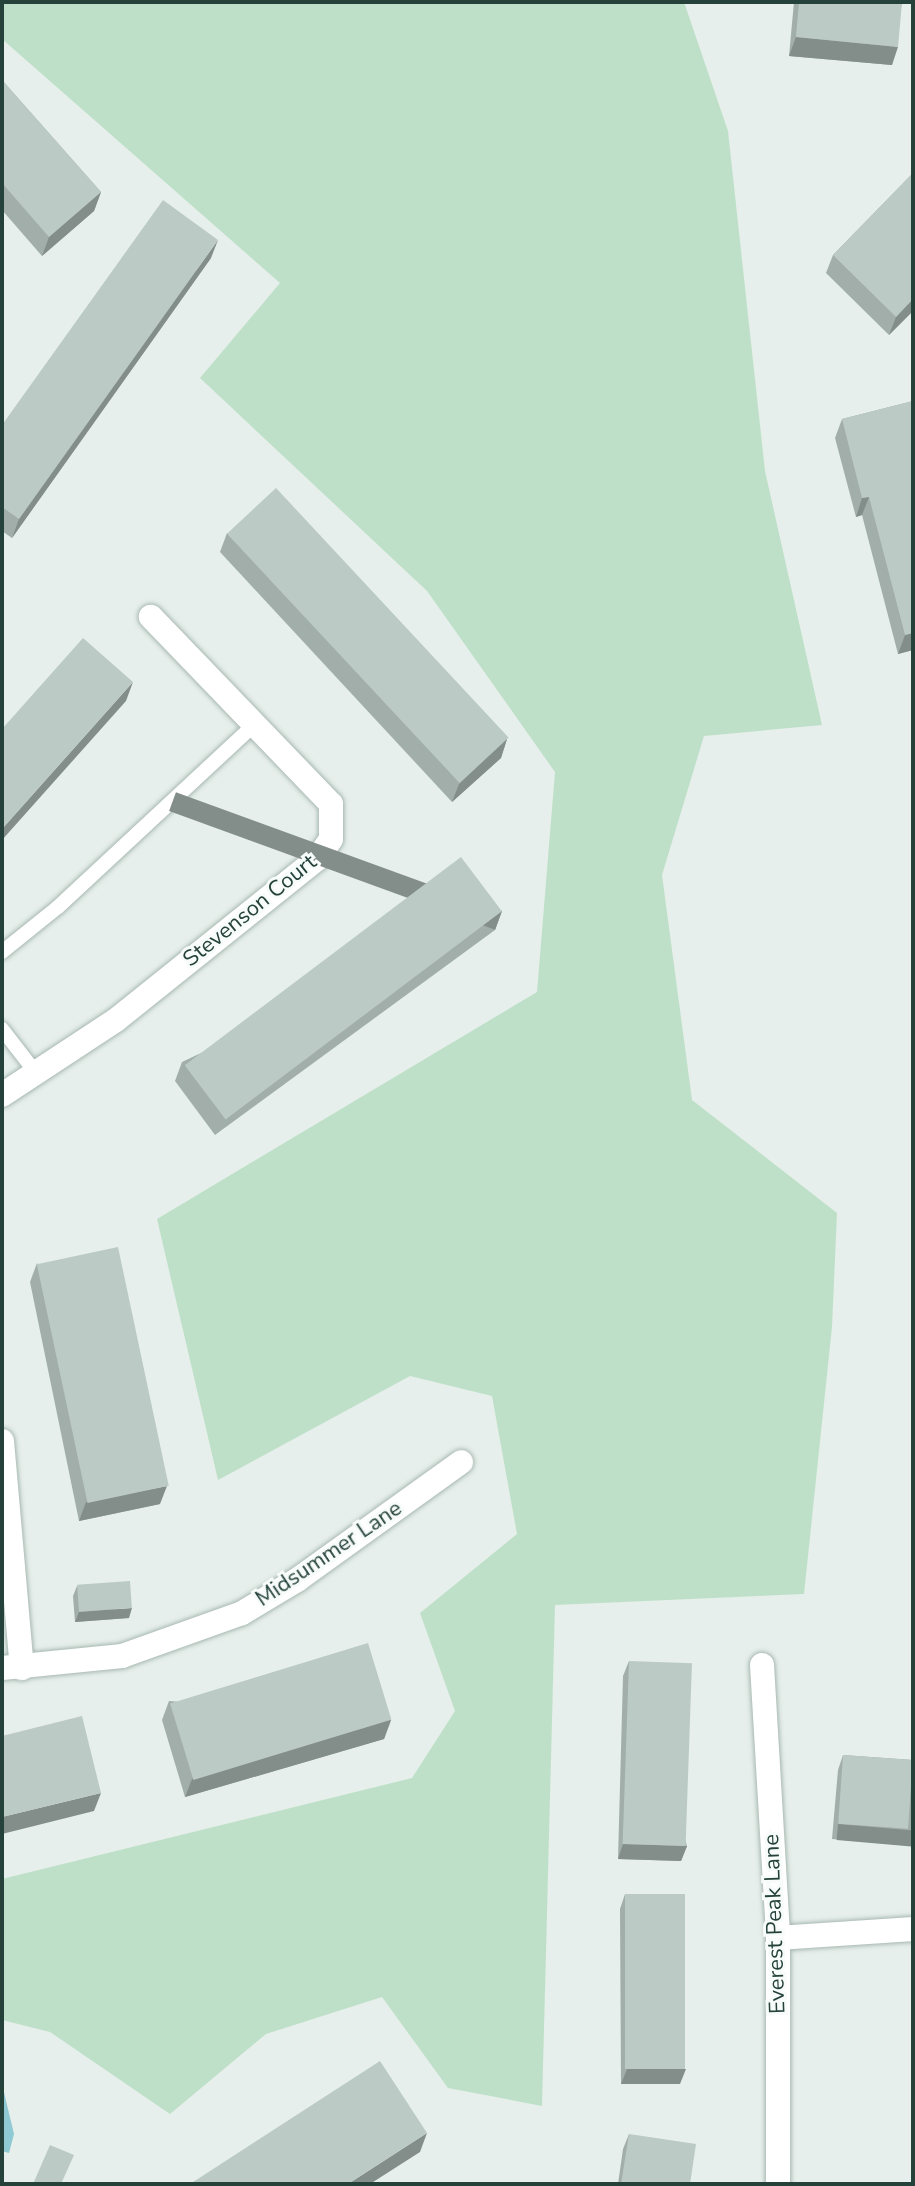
<!DOCTYPE html>
<style>
body{margin:0}
#map{position:relative;width:915px;height:2186px;overflow:hidden;background:#e6efeb;font-family:"Nunito Sans",sans-serif}
div>[style]{position:absolute}
[style*='--x']{left:calc(var(--x)*1px);top:calc(var(--y)*1px);width:calc(var(--w)*1px);rotate:calc(var(--a)*1deg)}
.green>*{inset:0;background:#bfe0c8}
.water>*{inset:0;background:#8ec9d4}
.roads{filter:drop-shadow(0 0 2px #a8b8b2) drop-shadow(0 0 2px #a8b8b2)}
.lane>*{height:14px;margin:-7px;padding:0 7px;transform-origin:7px;border-radius:7px;background:#fff}
.street>*{height:24px;margin:-12px;padding:0 12px;transform-origin:12px;border-radius:12px;background:#fff}
.wall>*{inset:0;background:#a1aea9}
.shaded-wall>*{inset:0;background:#838d89;transform-origin:0 0}
.building>*{inset:0;background:#bbcac4;transform-origin:0 0}
span{translate:-50% -50%;white-space:nowrap;text-align:center;line-height:1.15;-webkit-text-stroke:6px #f7fbf9;paint-order:stroke}
.street-label{font-size:22px;color:#24423a}
.frame{position:absolute;inset:0;border:4px solid #24423a;pointer-events:none}
</style>
<div id="map">
<div class="green">
<div style="clip-path:polygon(2px 2px,684px 2px,728px 131px,765px 471px,822px 725px,704px 736px,662px 875px,692px 1100px,837px 1213px,832px 1327px,804px 1594px,555px 1605px,542px 2106px,448px 2088px,382px 1997px,266px 2034px,170px 2114px,50px 2032px,2px 2020px,2px 1879px,412px 1778px,455px 1711px,420px 1613px,517px 1534px,492px 1396px,410px 1376px,218px 1480px,157px 1219px,537px 992px,555px 772px,427px 591px,200px 378px,280px 283px,2px 39px)"></div>
</div>
<div class="water">
<div style="clip-path:polygon(2px 2084px,14px 2134px,9px 2153px,2px 2151px)"></div>
</div>
<div class="roads">
<div class="lane">
<div style="--x:2;--y:952;--w:72;--a:-38.8"></div>
<div style="--x:58;--y:907;--w:267;--a:-42.9"></div>
<div style="--x:2;--y:1029;--w:56;--a:52.3"></div>
</div>
<div class="street">
<div style="--x:2;--y:1095;--w:136;--a:-33.3"></div>
<div style="--x:116;--y:1020;--w:258;--a:-38.7"></div>
<div style="--x:317;--y:859;--w:24;--a:-55"></div>
<div style="--x:331;--y:839;--w:35;--a:-90"></div>
<div style="--x:331;--y:804;--w:260;--a:-133.9"></div>
<div style="--x:2;--y:1441;--w:228;--a:85"></div>
<div style="--x:762;--y:1665;--w:273;--a:86.6"></div>
<div style="--x:778;--y:1938;--w:246;--a:90"></div>
<div style="--x:2;--y:1668;--w:121;--a:-5.7"></div>
<div style="--x:122;--y:1656;--w:127;--a:-19.7"></div>
<div style="--x:242;--y:1613;--w:64;--a:-31"></div>
<div style="--x:297;--y:1580;--w:202;--a:-35.7"></div>
<div style="--x:778;--y:1938;--w:135;--a:-3.8"></div>
</div>
</div>
<div class="wall">
<div style="clip-path:polygon(794px 2px,902px 2px,892px 65px,789px 56px)"></div>
<div style="clip-path:polygon(2px 80px,101px 192px,94px 211px,42px 256px,2px 210px)"></div>
<div style="clip-path:polygon(913px 173px,913px 311px,889px 335px,826px 273px,833px 255px)"></div>
<div style="clip-path:polygon(211px 258px,12px 538px,2px 531px,2px 425px)"></div>
<div style="clip-path:polygon(913px 401px,913px 650px,898px 654px,862px 515px,856px 517px,835px 438px,842px 419px)"></div>
<div style="clip-path:polygon(227px 533px,507px 739px,501px 758px,452px 802px,220px 552px)"></div>
<div style="clip-path:polygon(502px 911px,495px 930px,215px 1135px,175px 1081px,182px 1062px)"></div>
<div style="clip-path:polygon(37px 1263px,160px 1504px,79px 1521px,30px 1282px)"></div>
<div style="clip-path:polygon(77px 1586px,129px 1618px,75px 1622px,73px 1596px)"></div>
<div style="clip-path:polygon(629px 1661px,687px 1846px,681px 1861px,618px 1859px,623px 1676px)"></div>
<div style="clip-path:polygon(169px 1701px,391px 1720px,384px 1739px,185px 1797px,162px 1720px)"></div>
<div style="clip-path:polygon(843px 1755px,913px 1760px,913px 1846px,832px 1839px,838px 1770px)"></div>
<div style="clip-path:polygon(625px 1894px,680px 2084px,621px 2084px,620px 1909px)"></div>
<div style="clip-path:polygon(629px 2134px,690px 2184px,618px 2184px,623px 2149px)"></div>
</div>
<div class="shaded-wall">
<div style="clip-path:polygon(796px 37px,898px 47px,892px 65px,789px 56px)"></div>
<div style="clip-path:polygon(101px 192px,94px 211px,42px 256px,49px 237px)"></div>
<div style="clip-path:polygon(218px 240px,211px 258px,12px 538px,19px 519px)"></div>
<div style="clip-path:polygon(913px 299px,913px 311px,889px 335px,896px 317px)"></div>
<div style="clip-path:polygon(869px 497px,862px 515px,856px 517px,862px 498px)"></div>
<div style="clip-path:polygon(913px 633px,913px 650px,898px 654px,905px 635px)"></div>
<div style="clip-path:polygon(133px 682px,126px 701px,2px 840px,2px 829px)"></div>
<div style="clip-path:polygon(507px 739px,501px 758px,452px 802px,459px 784px)"></div>
<div style="left:502px;top:911px;width:20px;height:347px;rotate:110deg"></div>
<div style="clip-path:polygon(167px 1486px,160px 1504px,79px 1521px,86px 1502px)"></div>
<div style="clip-path:polygon(132px 1608px,129px 1618px,75px 1622px,79px 1612px)"></div>
<div style="clip-path:polygon(391px 1720px,384px 1739px,185px 1797px,192px 1779px)"></div>
<div style="clip-path:polygon(101px 1793px,94px 1811px,2px 1834px,2px 1817px)"></div>
<div style="left:838px;top:1824px;width:75px;height:16px;rotate:5deg"></div>
<div style="clip-path:polygon(623px 1844px,687px 1846px,681px 1861px,618px 1859px)"></div>
<div style="clip-path:polygon(627px 2069px,686px 2069px,680px 2084px,621px 2084px)"></div>
<div style="clip-path:polygon(427px 2133px,420px 2152px,370px 2184px,348px 2184px)"></div>
</div>
<div class="building">
<div style="clip-path:polygon(799px 2px,902px 2px,898px 47px,796px 37px)"></div>
<div style="clip-path:polygon(2px 80px,101px 192px,49px 237px,2px 183px)"></div>
<div style="clip-path:polygon(913px 173px,913px 299px,896px 317px,833px 255px)"></div>
<div style="clip-path:polygon(163px 200px,218px 240px,19px 519px,2px 507px,2px 425px)"></div>
<div style="clip-path:polygon(913px 401px,913px 633px,905px 635px,869px 497px,862px 498px,842px 419px)"></div>
<div style="left:276px;top:488px;width:341px;height:67px;rotate:47deg"></div>
<div style="clip-path:polygon(83px 638px,133px 682px,2px 829px,2px 729px)"></div>
<div style="left:461px;top:857px;width:68px;height:346px;rotate:53deg"></div>
<div style="left:118px;top:1247px;width:244px;height:83px;rotate:78deg"></div>
<div style="left:130px;top:1581px;width:27px;height:53px;rotate:86deg"></div>
<div style="left:368px;top:1643px;width:80px;height:207px;rotate:73deg"></div>
<div style="left:629px;top:1661px;width:63px;height:183px;rotate:2deg"></div>
<div style="clip-path:polygon(82px 1716px,101px 1793px,2px 1817px,2px 1736px)"></div>
<div style="left:843px;top:1755px;width:70px;height:69px;rotate:4deg"></div>
<div style="left:625px;top:1894px;width:60px;height:175px"></div>
<div style="clip-path:polygon(380px 2061px,427px 2133px,348px 2184px,190px 2184px)"></div>
<div style="clip-path:polygon(629px 2134px,696px 2144px,690px 2184px,621px 2184px)"></div>
<div style="clip-path:polygon(50px 2145px,74px 2155px,61px 2184px,33px 2184px)"></div>
</div>
<div class="street-label">
<span style="left:250px;top:911px;rotate:-39deg">Stevenson Court</span>
<span style="left:329px;top:1554px;rotate:-34deg">Midsummer Lane</span>
<span style="left:775px;top:1924px;rotate:-92deg">Everest Peak Lane</span>
</div>
<div class="frame"></div>
</div>
